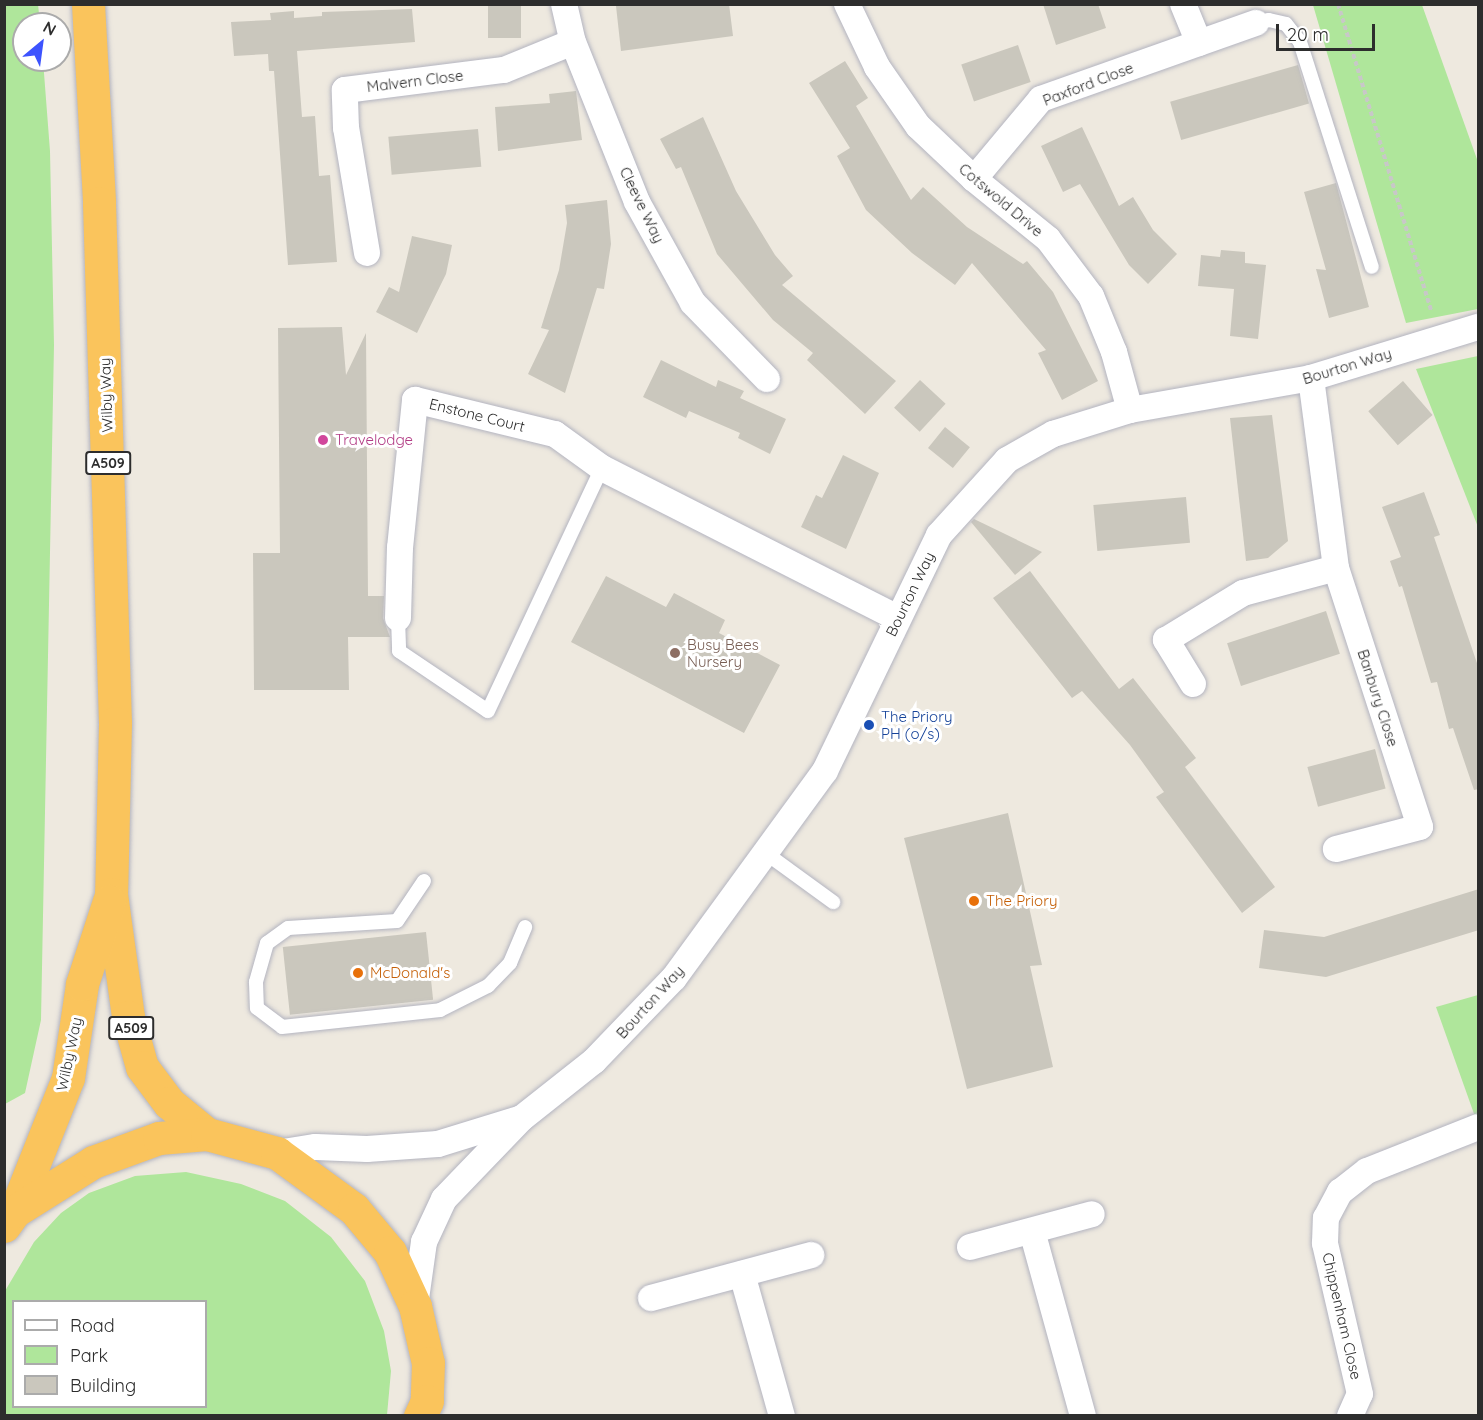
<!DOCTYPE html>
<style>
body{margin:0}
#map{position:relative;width:1483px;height:1420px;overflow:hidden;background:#eee9df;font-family:Quicksand,sans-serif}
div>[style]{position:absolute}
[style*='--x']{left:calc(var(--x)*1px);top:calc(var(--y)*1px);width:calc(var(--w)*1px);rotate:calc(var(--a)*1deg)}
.green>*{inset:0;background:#afe69b}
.building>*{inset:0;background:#cac7bd;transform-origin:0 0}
.path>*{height:4px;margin-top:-2px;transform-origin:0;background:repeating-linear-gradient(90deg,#c8c8c8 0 4.5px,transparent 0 7.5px)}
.roads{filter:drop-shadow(0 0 2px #b3b4c0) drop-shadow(0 0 2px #b3b4c0)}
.service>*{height:14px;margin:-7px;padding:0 7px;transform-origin:7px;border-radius:7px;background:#fff}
.minor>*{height:26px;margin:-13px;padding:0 13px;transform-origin:13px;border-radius:13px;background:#fff}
.trunk>*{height:33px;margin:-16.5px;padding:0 16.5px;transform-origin:16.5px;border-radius:16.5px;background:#fac45c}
.dots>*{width:16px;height:16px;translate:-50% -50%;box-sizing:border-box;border:3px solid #fff;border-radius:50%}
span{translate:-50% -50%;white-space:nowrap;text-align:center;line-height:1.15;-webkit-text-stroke:6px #fff;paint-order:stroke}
.shield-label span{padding:2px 4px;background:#fff;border:2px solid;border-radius:4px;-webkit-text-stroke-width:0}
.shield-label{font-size:14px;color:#2d2d2d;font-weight:700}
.street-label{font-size:15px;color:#2d2d2d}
.hotel-label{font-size:15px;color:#b23c85}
.left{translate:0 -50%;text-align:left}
.education-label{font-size:15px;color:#785e54}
.transit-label{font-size:15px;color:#164399}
.food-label{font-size:15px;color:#c56008}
.frame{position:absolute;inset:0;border:6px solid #2d2d2d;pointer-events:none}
.legend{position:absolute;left:12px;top:1300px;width:195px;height:108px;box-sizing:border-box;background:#fff;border:2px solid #ababab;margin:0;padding:8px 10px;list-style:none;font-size:18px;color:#2d2d2d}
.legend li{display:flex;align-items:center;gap:12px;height:30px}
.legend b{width:30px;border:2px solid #ababab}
.north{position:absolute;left:12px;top:12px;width:60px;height:60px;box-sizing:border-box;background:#fff;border:2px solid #ababab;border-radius:50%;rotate:29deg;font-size:16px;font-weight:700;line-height:24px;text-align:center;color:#2d2d2d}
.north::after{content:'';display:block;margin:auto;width:21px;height:27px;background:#3d53fe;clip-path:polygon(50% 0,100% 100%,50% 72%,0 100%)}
.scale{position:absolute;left:1276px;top:24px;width:99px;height:27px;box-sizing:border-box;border:3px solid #2d2d2d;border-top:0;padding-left:8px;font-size:18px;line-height:21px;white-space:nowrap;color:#2d2d2d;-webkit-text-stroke:4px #fff;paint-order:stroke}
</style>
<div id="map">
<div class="green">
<div style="clip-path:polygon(38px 4px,40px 24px,24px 24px,24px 60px,43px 60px,50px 151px,54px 345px,41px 1020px,25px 1093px,5px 1104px,4px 5px)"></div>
<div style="clip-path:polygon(1313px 5px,1422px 5px,1478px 162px,1478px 309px,1406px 323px)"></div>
<div style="clip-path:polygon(1478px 356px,1478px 527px,1416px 369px)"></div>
<div style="clip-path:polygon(1478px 995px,1478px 1125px,1436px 1007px)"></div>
<div style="clip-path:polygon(evenodd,186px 1172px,241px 1184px,285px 1201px,331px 1237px,365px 1281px,384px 1331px,391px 1371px,387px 1415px,5px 1415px,5px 1291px,34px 1242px,61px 1213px,89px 1193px,135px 1176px,186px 1172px,14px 1302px,206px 1302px,206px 1406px,14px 1406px,14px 1302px)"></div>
</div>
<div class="building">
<div style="left:488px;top:4px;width:33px;height:34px"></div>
<div style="clip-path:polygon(729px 4px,733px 36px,621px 51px,616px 6px)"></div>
<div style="clip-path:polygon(1043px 4px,1098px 4px,1106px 28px,1056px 45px)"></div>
<div style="clip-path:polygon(412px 9px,415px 42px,297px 51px,302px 117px,315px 116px,319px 176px,330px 175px,337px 262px,288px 265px,274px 71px,269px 71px,268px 54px,234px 56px,231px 22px,271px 20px,270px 13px,294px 11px,294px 18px,322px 16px,322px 12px)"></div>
<div style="left:1018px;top:45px;width:39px;height:60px;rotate:71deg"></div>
<div style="clip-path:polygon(845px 61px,868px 98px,856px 106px,911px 200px,923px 187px,967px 227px,1023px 264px,1027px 261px,1053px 292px,1098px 381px,1062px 400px,1038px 353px,1046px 350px,972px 263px,955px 285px,912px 253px,866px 210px,837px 156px,850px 148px,809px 83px)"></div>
<div style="left:1298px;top:65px;width:40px;height:133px;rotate:74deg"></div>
<div style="clip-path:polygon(576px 91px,582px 140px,498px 151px,495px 107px,550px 103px,549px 94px)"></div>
<div style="clip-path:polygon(703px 117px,736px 191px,775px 255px,793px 276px,782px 285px,896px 381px,865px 414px,807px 360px,813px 353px,773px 320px,717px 254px,681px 167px,676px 169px,660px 139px)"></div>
<div style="clip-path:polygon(1082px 127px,1119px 206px,1133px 197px,1153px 230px,1177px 254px,1148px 284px,1129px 265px,1080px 184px,1063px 192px,1041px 146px)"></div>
<div style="left:478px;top:129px;width:38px;height:90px;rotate:85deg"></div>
<div style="clip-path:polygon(1336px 183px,1369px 307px,1329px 318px,1316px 269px,1326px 270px,1304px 192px)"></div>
<div style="clip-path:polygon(607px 200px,611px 244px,604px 289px,597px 288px,565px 393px,528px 374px,549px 330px,541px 328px,559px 270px,567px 223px,565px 205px)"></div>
<div style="clip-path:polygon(412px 236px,452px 245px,446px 274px,417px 333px,376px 312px,389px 287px,399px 292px)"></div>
<div style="clip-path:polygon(1221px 250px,1245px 252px,1245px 263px,1266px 265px,1258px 339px,1230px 336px,1234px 289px,1198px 286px,1201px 255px,1220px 257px)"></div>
<div style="clip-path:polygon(342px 327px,346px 375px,366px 333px,368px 596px,384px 596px,383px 618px,390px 637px,348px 637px,349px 690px,254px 690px,253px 553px,280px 553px,278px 328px)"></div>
<div style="clip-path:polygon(661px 360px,716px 387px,718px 380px,744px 391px,740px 398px,786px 419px,770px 454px,738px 438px,740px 433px,689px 411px,686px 418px,643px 397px)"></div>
<div style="left:920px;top:380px;width:35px;height:38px;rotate:43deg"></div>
<div style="left:1403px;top:381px;width:45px;height:46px;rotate:49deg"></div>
<div style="clip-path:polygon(1272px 415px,1288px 541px,1268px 558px,1246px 561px,1230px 418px)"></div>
<div style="left:945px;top:427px;width:32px;height:27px;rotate:39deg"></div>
<div style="clip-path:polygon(843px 455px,879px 473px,846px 549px,801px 527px,816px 495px,822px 498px)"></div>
<div style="clip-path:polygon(1424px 492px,1440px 535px,1434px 537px,1479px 669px,1479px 789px,1474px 790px,1453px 728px,1449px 729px,1437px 682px,1431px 683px,1402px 586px,1399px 587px,1390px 561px,1401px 557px,1382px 507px)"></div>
<div style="left:1186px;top:497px;width:46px;height:93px;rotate:85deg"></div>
<div style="clip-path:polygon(974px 519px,1042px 552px,1015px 575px,971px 522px)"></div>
<div style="clip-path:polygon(1030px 571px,1119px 689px,1133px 678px,1196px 758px,1185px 767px,1275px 887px,1242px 913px,1156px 797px,1164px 792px,1130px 745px,1082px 691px,1072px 698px,993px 598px)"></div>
<div style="clip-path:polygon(606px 576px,666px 607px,674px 593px,725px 620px,719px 633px,780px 665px,744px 733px,571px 642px)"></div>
<div style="left:1326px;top:611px;width:45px;height:104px;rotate:72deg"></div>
<div style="left:1375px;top:749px;width:41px;height:70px;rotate:75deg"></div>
<div style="clip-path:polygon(1008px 813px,1042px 965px,1030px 966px,1053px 1067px,967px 1089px,904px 838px)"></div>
<div style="clip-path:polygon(1479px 889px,1479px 930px,1326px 977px,1259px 968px,1264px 930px,1324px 937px)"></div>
<div style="left:426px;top:932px;width:68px;height:144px;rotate:84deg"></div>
</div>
<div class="path">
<div style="--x:1338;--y:4;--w:321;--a:73.1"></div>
</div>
<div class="roads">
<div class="service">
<div style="--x:1256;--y:23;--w:13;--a:-13"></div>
<div style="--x:1269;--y:20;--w:17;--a:13"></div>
<div style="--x:1286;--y:24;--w:23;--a:52"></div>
<div style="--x:1300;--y:42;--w:236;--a:72.3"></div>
<div style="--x:398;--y:618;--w:33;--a:88"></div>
<div style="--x:399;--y:651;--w:107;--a:34"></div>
<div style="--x:488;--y:711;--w:268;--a:-64.9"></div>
<div style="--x:767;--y:854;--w:82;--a:36"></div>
<div style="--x:424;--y:881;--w:48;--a:124"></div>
<div style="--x:397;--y:921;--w:109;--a:176.3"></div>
<div style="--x:288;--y:928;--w:26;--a:144"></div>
<div style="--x:267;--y:943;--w:41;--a:105.8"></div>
<div style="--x:256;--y:982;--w:26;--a:88"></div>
<div style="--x:257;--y:1008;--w:31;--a:37"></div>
<div style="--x:282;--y:1027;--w:159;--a:-6.1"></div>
<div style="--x:440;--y:1010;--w:54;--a:-26.6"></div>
<div style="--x:488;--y:986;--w:32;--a:-46"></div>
<div style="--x:510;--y:963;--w:39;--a:-67"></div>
</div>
<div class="minor">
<div style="--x:564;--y:4;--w:39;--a:77"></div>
<div style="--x:573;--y:42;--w:172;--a:68.2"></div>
<div style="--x:637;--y:202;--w:115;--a:61"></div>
<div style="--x:693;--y:303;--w:106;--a:45.8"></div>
<div style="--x:847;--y:4;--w:70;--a:64.5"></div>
<div style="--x:877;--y:67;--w:72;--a:55.2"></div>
<div style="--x:918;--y:126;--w:77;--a:43.4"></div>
<div style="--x:974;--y:179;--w:95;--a:39"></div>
<div style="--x:1048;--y:239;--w:71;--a:53"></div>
<div style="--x:1091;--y:296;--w:61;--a:67.7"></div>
<div style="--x:1114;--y:352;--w:60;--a:74.6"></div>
<div style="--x:1183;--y:4;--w:42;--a:67.7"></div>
<div style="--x:974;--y:179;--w:104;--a:-50.1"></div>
<div style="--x:1041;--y:99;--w:228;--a:-19.5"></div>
<div style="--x:367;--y:253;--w:127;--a:-99.5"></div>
<div style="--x:346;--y:128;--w:38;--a:-92"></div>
<div style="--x:345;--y:90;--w:160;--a:-7.2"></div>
<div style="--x:504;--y:70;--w:74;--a:-22.1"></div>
<div style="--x:1311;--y:378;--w:192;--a:82.5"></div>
<div style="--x:1336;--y:568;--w:272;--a:72"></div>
<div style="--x:1420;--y:827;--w:87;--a:165.3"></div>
<div style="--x:398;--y:618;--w:70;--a:-88.4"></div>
<div style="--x:400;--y:548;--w:149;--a:-84.2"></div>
<div style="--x:415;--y:400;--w:144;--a:13.7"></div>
<div style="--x:555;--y:434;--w:58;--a:35.9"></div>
<div style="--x:602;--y:468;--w:332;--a:26.9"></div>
<div style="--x:1193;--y:684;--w:52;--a:-121.5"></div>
<div style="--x:1166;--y:640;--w:90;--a:-31.4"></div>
<div style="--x:1243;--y:593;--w:96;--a:-15"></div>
<div style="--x:277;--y:1153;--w:39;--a:-9"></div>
<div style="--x:316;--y:1147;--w:51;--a:2.2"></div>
<div style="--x:367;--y:1149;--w:71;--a:-4"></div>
<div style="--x:438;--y:1144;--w:85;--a:-17.2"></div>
<div style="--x:1032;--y:1231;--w:192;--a:74.6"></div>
<div style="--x:970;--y:1247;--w:126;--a:-15.1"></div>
<div style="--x:742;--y:1274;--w:148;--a:74.3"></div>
<div style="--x:651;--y:1298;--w:166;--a:-15"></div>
<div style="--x:415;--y:1306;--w:65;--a:-82"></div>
<div style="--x:424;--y:1242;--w:47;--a:-65.1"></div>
<div style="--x:444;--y:1199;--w:112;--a:-46.1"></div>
<div style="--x:522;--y:1118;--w:92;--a:-38.4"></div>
<div style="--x:594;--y:1061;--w:115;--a:-46.1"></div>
<div style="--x:674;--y:978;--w:256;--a:-53.9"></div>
<div style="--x:825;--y:771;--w:262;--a:-64.2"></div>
<div style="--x:939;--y:535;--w:101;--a:-47.8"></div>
<div style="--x:1007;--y:460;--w:53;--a:-29.5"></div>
<div style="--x:1053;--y:434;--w:81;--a:-17.3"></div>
<div style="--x:1130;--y:410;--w:184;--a:-10"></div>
<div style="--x:1311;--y:378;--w:175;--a:-17"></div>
<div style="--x:1350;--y:1416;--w:24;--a:-66"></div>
<div style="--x:1360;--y:1394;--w:155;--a:-103.1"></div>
<div style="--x:1325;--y:1243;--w:25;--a:-88"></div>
<div style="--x:1326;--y:1218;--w:30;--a:-62"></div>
<div style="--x:1340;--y:1192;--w:34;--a:-38"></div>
<div style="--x:1367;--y:1171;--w:119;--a:-21.6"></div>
</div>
<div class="trunk">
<div style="--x:88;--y:4;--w:199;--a:86.8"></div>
<div style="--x:99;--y:203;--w:520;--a:88.24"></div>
<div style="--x:115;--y:723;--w:171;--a:91.3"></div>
<div style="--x:111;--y:894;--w:124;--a:82.1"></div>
<div style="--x:128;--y:1017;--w:52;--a:74.4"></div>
<div style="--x:142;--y:1067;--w:45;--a:53.1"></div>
<div style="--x:169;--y:1103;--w:49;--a:39.2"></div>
<div style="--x:15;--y:1211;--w:143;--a:-68.3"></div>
<div style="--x:68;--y:1078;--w:95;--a:-81.5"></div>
<div style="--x:82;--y:984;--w:87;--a:-72"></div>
<div style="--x:4;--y:1226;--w:19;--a:-54"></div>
<div style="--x:15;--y:1211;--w:92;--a:-32.1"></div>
<div style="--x:93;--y:1162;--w:70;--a:-20"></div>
<div style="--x:159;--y:1138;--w:48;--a:-4.8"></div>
<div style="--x:207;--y:1134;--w:73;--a:15.2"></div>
<div style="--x:277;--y:1153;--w:95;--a:36"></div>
<div style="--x:354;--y:1209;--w:56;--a:50.1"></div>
<div style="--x:390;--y:1252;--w:60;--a:65.2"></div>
<div style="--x:415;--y:1306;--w:58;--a:77.2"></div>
<div style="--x:428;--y:1363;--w:38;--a:92"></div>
<div style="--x:427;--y:1401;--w:17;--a:115"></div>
</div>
</div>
<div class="dots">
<div style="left:323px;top:440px;background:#d1479c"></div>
<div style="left:675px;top:653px;background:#8d6e63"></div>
<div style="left:869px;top:725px;background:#1a4fb4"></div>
<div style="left:974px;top:901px;background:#e8710a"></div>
<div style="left:358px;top:973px;background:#e8710a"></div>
</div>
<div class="shield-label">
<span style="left:108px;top:463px">A509</span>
<span style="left:131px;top:1028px">A509</span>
</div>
<div class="street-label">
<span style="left:415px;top:81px;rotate:-7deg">Malvern Close</span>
<span style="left:1088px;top:84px;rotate:-21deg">Paxford Close</span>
<span style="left:1001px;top:200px;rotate:40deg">Cotswold Drive</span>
<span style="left:642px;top:205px;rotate:64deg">Cleeve Way</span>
<span style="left:1347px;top:366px;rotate:-17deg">Bourton Way</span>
<span style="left:106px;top:395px;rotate:-92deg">Wilby Way</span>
<span style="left:477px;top:415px;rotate:14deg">Enstone Court</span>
<span style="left:910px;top:594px;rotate:-64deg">Bourton Way</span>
<span style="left:1378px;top:698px;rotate:72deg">Banbury Close</span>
<span style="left:650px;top:1002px;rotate:-48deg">Bourton Way</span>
<span style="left:69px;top:1054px;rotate:-78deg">Wilby Way</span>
<span style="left:1342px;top:1316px;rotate:77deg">Chippenham Close</span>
</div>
<div class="hotel-label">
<span class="left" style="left:335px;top:440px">Travelodge</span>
</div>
<div class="education-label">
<span class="left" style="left:687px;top:653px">Busy Bees<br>Nursery</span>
</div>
<div class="transit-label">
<span class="left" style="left:881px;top:725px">The Priory<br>PH (o/s)</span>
</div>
<div class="food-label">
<span class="left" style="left:986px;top:901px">The Priory</span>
<span class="left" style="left:370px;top:973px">McDonald's</span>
</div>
<div class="frame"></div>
<ul class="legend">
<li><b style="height:8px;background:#fff"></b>Road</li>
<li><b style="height:16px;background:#afe69b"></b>Park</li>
<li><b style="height:16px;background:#cac7bd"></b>Building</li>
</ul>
<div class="north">N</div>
<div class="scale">20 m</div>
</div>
